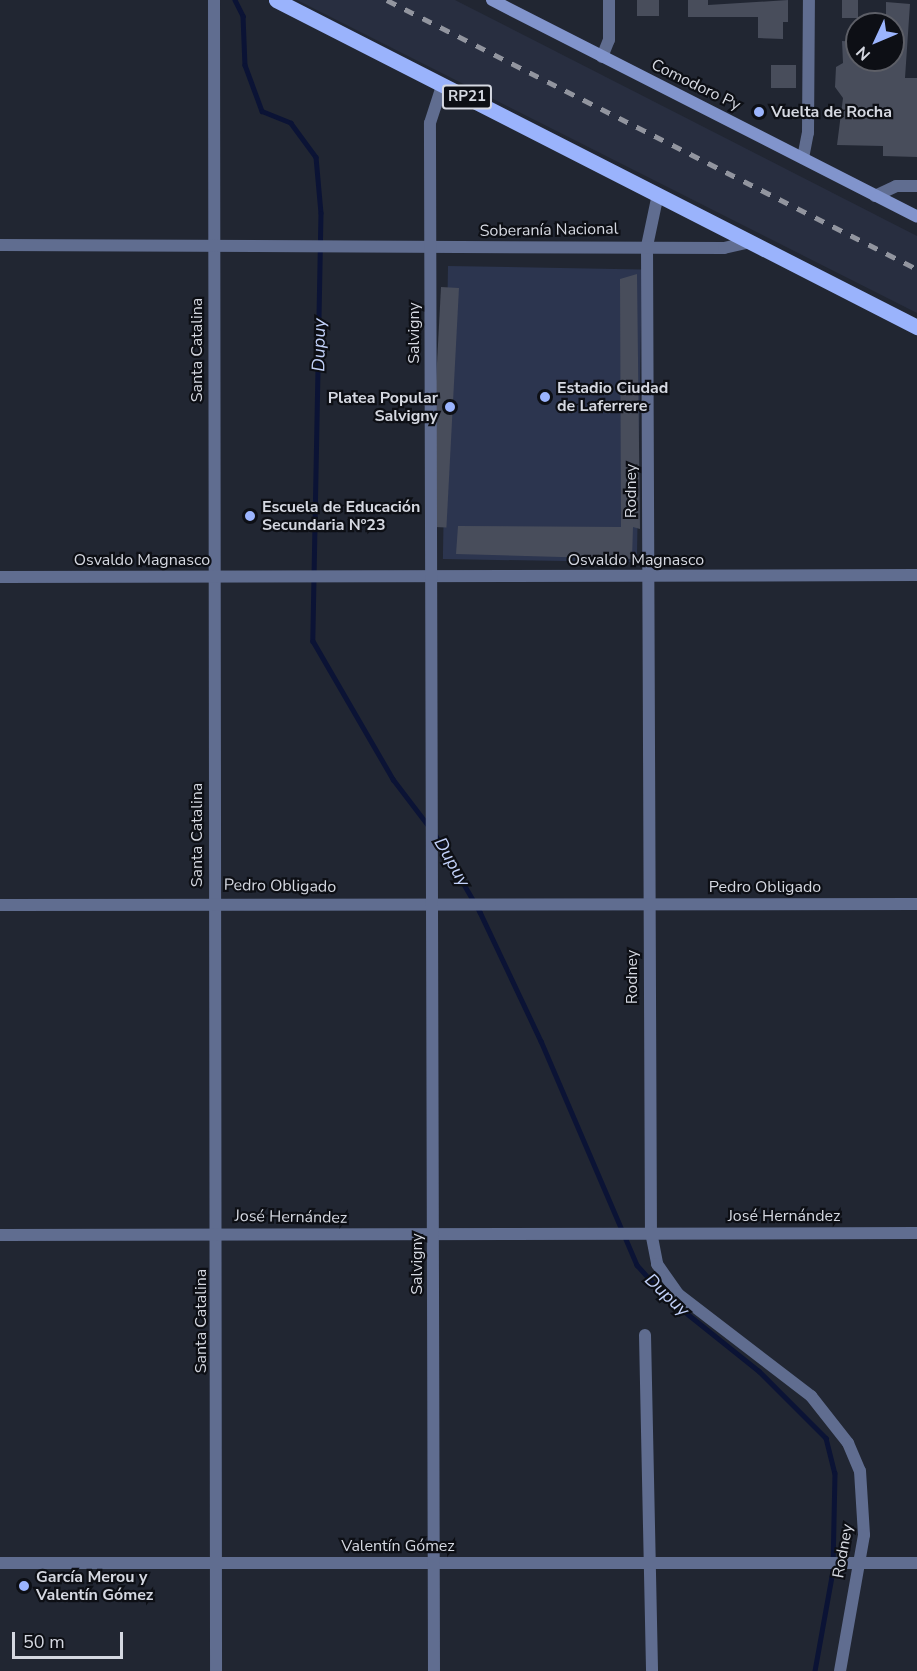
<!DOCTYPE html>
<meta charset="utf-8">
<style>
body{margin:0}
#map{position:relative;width:917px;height:1671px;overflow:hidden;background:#212632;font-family:"Nunito Sans",sans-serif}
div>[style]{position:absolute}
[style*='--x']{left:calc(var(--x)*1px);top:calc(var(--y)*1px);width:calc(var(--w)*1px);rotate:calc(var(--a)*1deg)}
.built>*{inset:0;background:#282e40}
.green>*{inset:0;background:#2c354f;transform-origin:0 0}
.stream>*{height:4.5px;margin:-2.25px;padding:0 2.25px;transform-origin:2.25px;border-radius:2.25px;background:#0b1335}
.building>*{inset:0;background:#484d5b;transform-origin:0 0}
.street>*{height:12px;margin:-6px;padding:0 6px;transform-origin:6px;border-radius:6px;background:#606d90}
.secondary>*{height:12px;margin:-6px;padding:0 6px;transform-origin:6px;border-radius:6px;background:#8194cc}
.primary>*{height:15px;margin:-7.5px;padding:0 7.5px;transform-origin:7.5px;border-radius:7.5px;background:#9ab3fc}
.rail>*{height:4.5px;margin-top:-2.25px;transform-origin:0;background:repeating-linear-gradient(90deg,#92959f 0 10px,transparent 0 20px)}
.dots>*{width:16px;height:16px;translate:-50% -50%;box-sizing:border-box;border:3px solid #0d0f15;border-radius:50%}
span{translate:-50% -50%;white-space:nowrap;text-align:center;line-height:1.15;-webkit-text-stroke:4.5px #0d0f15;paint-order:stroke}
.shield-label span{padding:2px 4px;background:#0d0f15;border:2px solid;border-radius:4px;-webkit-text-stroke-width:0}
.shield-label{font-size:15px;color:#d5d8e1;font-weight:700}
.street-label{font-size:16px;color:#d5d8e1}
.poi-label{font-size:16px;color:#d5d8e1;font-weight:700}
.left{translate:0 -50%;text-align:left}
.right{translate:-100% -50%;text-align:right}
.water-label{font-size:18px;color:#c2d1f9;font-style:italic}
.north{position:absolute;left:845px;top:12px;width:60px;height:60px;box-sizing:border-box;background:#0d0f15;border:2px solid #5d5f67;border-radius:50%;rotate:226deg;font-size:16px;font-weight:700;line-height:24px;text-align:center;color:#d5d8e1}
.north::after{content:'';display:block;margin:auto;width:21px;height:27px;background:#9bb4fd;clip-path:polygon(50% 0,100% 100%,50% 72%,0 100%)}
.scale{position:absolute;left:12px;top:1632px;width:111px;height:27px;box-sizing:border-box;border:3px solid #d5d8e1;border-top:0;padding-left:8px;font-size:18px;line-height:21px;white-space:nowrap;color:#d5d8e1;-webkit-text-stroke:4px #0d0f15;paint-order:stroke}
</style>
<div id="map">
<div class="built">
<div style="clip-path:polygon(297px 0,455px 0,917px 236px,917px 313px)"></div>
</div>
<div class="green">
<div style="left:448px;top:266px;width:194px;height:293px;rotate:1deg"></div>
</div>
<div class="stream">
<div style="--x:235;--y:0;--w:18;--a:63"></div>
<div style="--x:243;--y:16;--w:49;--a:87.7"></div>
<div style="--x:245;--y:65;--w:49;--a:69.7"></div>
<div style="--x:262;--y:111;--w:31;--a:22"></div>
<div style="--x:291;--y:123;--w:42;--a:53.7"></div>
<div style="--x:316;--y:157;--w:56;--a:84.9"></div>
<div style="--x:321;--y:213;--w:428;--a:91.1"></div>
<div style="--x:313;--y:641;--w:160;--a:59.9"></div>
<div style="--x:393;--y:779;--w:58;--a:52.7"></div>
<div style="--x:435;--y:834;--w:90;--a:60"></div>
<div style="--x:480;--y:912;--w:143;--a:64.7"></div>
<div style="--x:541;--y:1041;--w:244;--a:66.8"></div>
<div style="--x:637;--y:1265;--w:40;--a:48"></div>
<div style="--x:664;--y:1295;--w:122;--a:38.7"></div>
<div style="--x:759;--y:1371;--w:95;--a:45"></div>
<div style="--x:826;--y:1438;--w:36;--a:76"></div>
<div style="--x:835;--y:1473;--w:98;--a:91.2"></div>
<div style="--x:833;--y:1571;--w:102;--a:100.2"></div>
</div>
<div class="building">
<div style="left:637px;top:0;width:22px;height:16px"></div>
<div style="clip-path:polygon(688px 0,708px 0,708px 5px,788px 0,788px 22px,783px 22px,783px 39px,758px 38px,758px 17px,688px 17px)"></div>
<div style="left:842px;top:0;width:16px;height:18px"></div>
<div style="clip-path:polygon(886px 2px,910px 4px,905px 78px,917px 78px,917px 157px,883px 156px,883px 146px,837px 145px,843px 98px,835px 87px,836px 67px,843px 63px,842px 41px,857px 42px,860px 66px,883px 67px,883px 60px,893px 60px,893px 24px,886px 24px)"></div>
<div style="left:771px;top:65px;width:25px;height:23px"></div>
<div style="clip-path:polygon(637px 274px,640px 529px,633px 527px,632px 559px,456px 554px,458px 526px,621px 527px,620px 279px)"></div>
<div style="left:441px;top:287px;width:18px;height:240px;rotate:3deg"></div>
</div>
<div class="street">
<div style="--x:214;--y:0;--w:1671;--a:89.93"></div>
<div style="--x:602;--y:57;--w:18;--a:-68"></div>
<div style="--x:609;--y:40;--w:40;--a:-90"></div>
<div style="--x:803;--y:158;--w:25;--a:-79"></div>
<div style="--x:808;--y:133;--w:133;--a:-89.6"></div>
<div style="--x:658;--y:194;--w:53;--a:101.9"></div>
<div style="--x:647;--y:246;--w:986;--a:89.77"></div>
<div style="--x:651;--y:1232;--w:33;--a:79"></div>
<div style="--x:657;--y:1264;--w:37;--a:55"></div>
<div style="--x:678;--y:1294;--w:168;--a:37.5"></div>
<div style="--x:811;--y:1396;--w:60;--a:51.8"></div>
<div style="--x:848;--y:1443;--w:30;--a:67"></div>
<div style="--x:860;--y:1471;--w:64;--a:86.4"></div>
<div style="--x:864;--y:1535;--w:138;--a:100"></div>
<div style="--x:875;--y:196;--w:23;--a:-25"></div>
<div style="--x:896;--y:186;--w:21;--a:0"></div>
<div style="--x:0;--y:245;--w:724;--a:0.24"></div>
<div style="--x:724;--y:248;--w:26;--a:-13"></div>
<div style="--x:0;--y:577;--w:917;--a:-0.12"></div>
<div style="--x:0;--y:905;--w:917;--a:-0.06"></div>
<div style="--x:0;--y:1235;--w:917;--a:-0.12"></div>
<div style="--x:645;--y:1335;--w:336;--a:88.8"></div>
<div style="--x:0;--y:1563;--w:917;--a:0"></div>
<div style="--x:434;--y:1671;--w:1548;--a:-90.15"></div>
<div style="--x:430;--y:123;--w:40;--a:-72"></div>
</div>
<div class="secondary">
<div style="--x:492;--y:0;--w:477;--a:27"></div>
</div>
<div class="primary">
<div style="--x:276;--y:0;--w:720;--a:27.03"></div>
</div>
<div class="rail">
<div style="--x:387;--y:0;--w:594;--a:26.91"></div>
</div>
<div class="dots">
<div style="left:759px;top:112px;background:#9bb4fd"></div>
<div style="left:545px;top:397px;background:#9bb4fd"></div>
<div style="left:450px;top:407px;background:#9bb4fd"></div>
<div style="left:250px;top:516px;background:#9bb4fd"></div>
<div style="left:24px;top:1586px;background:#9bb4fd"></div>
</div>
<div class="shield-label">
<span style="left:467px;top:97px">RP21</span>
</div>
<div class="street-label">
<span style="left:696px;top:85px;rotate:26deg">Comodoro Py</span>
<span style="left:549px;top:230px;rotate:-1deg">Soberanía Nacional</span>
<span style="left:414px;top:333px;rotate:-90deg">Salvigny</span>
<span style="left:197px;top:350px;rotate:-90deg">Santa Catalina</span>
<span style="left:631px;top:491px;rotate:-90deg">Rodney</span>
<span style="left:142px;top:560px">Osvaldo Magnasco</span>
<span style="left:636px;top:560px">Osvaldo Magnasco</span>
<span style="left:197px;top:835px;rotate:-90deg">Santa Catalina</span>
<span style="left:280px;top:886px;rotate:1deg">Pedro Obligado</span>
<span style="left:765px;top:887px">Pedro Obligado</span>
<span style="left:632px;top:977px;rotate:-90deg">Rodney</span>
<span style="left:784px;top:1216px">José Hernández</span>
<span style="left:291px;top:1217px;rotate:1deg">José Hernández</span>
<span style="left:417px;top:1264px;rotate:-90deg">Salvigny</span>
<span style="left:201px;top:1321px;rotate:-90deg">Santa Catalina</span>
<span style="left:398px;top:1546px">Valentín Gómez</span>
<span style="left:843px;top:1551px;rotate:-80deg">Rodney</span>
</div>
<div class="poi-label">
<span class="left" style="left:771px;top:112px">Vuelta de Rocha</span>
<span class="left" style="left:557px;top:397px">Estadio Ciudad<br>de Laferrere</span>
<span class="right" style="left:438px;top:407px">Platea Popular<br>Salvigny</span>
<span class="left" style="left:262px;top:516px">Escuela de Educación<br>Secundaria Nº23</span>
<span class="left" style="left:36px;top:1586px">García Merou y<br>Valentín Gómez</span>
</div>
<div class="water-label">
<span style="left:319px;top:345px;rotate:-89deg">Dupuy</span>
<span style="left:452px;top:862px;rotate:60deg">Dupuy</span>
<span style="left:667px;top:1295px;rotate:43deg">Dupuy</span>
</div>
<div class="north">N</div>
<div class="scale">50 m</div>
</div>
